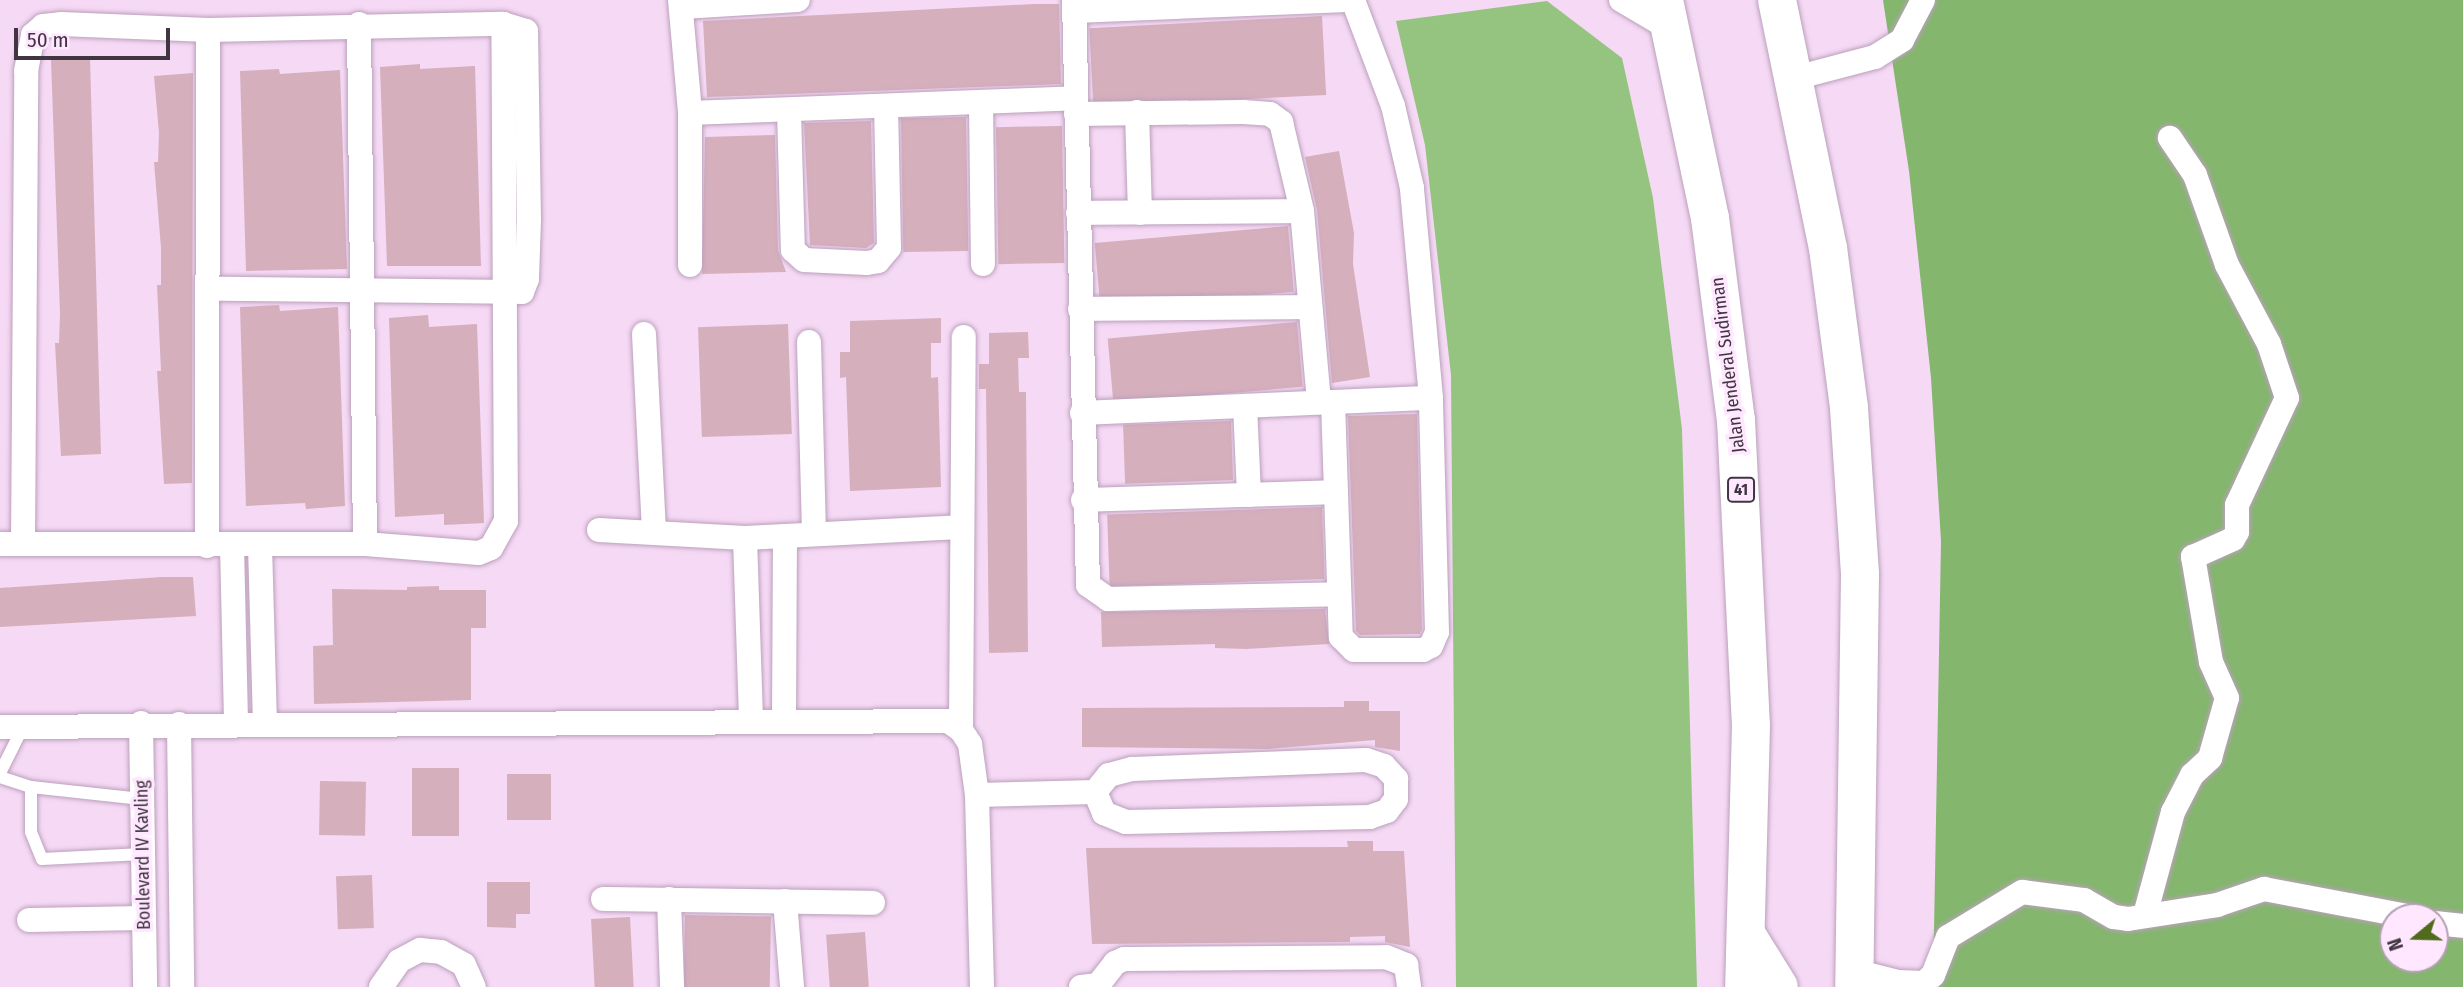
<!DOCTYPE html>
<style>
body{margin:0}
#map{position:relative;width:2463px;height:987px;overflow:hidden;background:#f5d9f5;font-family:"Fira Sans Condensed",sans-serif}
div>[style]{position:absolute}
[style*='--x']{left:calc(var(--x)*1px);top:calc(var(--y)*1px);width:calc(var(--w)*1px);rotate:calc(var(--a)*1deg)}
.green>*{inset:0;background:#94c47f}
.forest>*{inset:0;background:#84b66e}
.building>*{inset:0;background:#d6afbd;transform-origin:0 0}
.roads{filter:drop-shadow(0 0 2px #bba0bb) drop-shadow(0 0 2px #bba0bb)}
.lane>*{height:12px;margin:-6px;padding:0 6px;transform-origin:6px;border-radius:6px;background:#fff}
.street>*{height:24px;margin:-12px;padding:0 12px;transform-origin:12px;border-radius:12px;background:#fff}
.highway>*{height:38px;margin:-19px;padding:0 19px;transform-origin:19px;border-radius:19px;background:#fff}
span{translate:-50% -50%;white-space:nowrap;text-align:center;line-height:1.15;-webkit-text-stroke:7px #ffe8ff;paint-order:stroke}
.shield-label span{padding:2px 5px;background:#ffe8ff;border:2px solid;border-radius:5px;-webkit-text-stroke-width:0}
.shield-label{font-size:16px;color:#403540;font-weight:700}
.street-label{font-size:18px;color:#403540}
.north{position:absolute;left:2379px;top:903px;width:70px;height:70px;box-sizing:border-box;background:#ffe8ff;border:2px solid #b3a0b3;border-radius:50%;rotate:251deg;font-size:19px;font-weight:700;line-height:28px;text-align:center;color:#403540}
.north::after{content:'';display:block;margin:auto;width:24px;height:32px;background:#516b1d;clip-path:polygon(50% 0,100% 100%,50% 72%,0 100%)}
.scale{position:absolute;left:14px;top:28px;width:156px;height:32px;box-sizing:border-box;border:4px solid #403540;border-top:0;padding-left:9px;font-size:21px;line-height:24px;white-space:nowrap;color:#403540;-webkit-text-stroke:5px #ffe8ff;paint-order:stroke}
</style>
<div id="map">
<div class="green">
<div style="clip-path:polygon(1547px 1px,1622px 58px,1653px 198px,1682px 429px,1697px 987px,1456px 987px,1451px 375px,1425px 145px,1396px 21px)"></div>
</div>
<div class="forest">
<div style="clip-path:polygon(evenodd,1883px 0,2463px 0,2463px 987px,1933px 987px,1941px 541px,1931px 378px,1909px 171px,1883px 0,2393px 917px,2435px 917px,2435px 959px,2393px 959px,2393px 917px)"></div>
</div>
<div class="building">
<div style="clip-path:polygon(1035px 4px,1059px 4px,1061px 84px,707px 97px,703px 21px)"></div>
<div style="left:1322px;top:16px;width:79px;height:233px;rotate:87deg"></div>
<div style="clip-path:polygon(90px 58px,101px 454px,61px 456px,55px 343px,59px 343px,60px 314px,51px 60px)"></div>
<div style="clip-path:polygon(420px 64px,420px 69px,475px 66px,481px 266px,387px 266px,380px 67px)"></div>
<div style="clip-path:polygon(279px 69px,280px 74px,340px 70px,347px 269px,246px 271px,240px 71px)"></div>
<div style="clip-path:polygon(193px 73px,192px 483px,164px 484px,157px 371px,161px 371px,157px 285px,161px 285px,161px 248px,154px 162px,158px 162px,159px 133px,154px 76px)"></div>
<div style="left:966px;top:117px;width:134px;height:65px;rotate:89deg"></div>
<div style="clip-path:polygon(871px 121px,874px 243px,866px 248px,810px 245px,804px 123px)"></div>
<div style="left:1062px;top:126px;width:137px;height:66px;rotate:89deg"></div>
<div style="clip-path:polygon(775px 135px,778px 250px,786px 272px,702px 274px,705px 137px)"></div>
<div style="clip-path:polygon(1339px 151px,1354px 233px,1353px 264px,1370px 377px,1332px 383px,1317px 210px,1305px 157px)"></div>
<div style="left:1288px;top:226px;width:66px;height:194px;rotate:85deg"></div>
<div style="clip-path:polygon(279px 305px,280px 311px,338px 307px,345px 506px,306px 509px,305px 503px,246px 506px,240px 307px)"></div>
<div style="clip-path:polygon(428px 315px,429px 327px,477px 324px,484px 523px,444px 525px,444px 514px,395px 517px,389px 318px)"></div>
<div style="clip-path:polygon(941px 318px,941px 343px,931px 343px,931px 378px,938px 377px,941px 487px,850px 491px,846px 377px,840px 378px,840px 352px,850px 352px,850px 321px)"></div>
<div style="left:1297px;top:322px;width:65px;height:190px;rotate:85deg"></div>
<div style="left:788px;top:324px;width:110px;height:90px;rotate:88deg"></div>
<div style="clip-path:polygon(1028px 332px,1029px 358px,1018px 358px,1019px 392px,1026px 392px,1028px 652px,989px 653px,986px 389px,979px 389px,979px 364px,989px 364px,989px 333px)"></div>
<div style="clip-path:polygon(1417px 414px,1422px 629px,1420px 634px,1360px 635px,1356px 631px,1348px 416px)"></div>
<div style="left:1231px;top:421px;width:59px;height:108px;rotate:88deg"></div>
<div style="left:1322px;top:507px;width:72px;height:215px;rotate:88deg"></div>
<div style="clip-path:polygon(162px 577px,193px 577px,196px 616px,0 627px,0 588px)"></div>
<div style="clip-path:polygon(439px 586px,439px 590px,486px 590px,486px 628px,471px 628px,471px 700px,314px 704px,313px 646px,333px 645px,332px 589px,407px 590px,407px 587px)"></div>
<div style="clip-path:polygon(1325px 609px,1329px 644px,1246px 649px,1215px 648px,1215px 644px,1102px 647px,1101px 612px)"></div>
<div style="clip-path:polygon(1344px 701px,1369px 701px,1369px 711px,1400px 711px,1400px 751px,1375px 747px,1375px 740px,1268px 749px,1082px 747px,1082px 708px,1344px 707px)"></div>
<div style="left:412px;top:768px;width:47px;height:68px"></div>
<div style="left:507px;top:774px;width:44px;height:46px"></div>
<div style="left:320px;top:781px;width:46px;height:54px;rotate:1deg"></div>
<div style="clip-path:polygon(1347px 841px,1373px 841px,1373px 851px,1404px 851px,1410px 947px,1385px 942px,1385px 936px,1350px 937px,1350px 942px,1092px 944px,1086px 848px,1348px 847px)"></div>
<div style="left:372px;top:875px;width:53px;height:36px;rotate:88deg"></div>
<div style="clip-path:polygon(487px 882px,530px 882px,530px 914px,516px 914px,516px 928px,487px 927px)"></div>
<div style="left:685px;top:915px;width:86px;height:72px;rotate:1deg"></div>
<div style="left:630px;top:917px;width:70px;height:39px;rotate:87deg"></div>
<div style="left:865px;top:932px;width:55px;height:39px;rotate:86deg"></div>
</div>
<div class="roads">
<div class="lane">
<div style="--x:0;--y:773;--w:51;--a:-63.4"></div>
<div style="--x:0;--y:777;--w:33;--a:18"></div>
<div style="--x:31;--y:787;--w:45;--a:90"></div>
<div style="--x:31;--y:832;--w:29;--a:68"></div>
<div style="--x:42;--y:859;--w:100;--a:-2.9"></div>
<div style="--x:31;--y:787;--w:111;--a:6.2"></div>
</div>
<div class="street">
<div style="--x:680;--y:0;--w:113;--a:84.9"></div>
<div style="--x:690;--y:113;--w:152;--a:90"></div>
<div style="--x:1074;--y:0;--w:585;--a:88.63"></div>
<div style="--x:1088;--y:585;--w:24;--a:35"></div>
<div style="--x:1108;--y:599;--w:231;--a:-1.2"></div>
<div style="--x:1621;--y:0;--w:59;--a:30.5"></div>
<div style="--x:682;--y:7;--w:116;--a:-3.5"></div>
<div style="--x:1075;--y:11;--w:279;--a:-2.3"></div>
<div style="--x:359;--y:24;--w:520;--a:89.34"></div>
<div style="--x:1795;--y:78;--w:83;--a:-14.7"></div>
<div style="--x:1875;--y:57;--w:32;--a:-32"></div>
<div style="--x:1902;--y:40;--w:45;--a:-62.3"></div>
<div style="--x:981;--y:103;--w:161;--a:89.3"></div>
<div style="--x:789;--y:111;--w:139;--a:88.4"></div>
<div style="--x:793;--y:250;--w:15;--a:42"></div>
<div style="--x:804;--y:260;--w:63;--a:2.7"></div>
<div style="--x:867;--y:263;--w:11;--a:-10"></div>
<div style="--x:878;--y:261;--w:17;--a:-50"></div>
<div style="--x:889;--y:248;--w:142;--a:-91.2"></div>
<div style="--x:1137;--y:112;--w:101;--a:88.3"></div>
<div style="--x:690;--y:113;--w:386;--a:-2.2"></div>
<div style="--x:1076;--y:114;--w:167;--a:-0.7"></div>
<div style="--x:1243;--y:112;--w:27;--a:4"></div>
<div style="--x:1270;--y:114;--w:14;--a:36"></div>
<div style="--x:1281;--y:122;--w:91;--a:76.7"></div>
<div style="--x:1302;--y:211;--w:192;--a:84.9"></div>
<div style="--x:1078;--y:213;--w:224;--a:-0.5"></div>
<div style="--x:1080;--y:309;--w:229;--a:-0.5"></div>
<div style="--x:644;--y:334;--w:198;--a:87.1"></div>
<div style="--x:809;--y:342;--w:189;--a:88.5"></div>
<div style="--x:1333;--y:402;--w:235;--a:88.1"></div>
<div style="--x:1341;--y:637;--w:18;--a:45"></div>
<div style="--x:1354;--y:650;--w:69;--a:0"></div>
<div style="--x:1423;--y:650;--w:9;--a:-27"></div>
<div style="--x:1431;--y:646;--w:15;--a:-67"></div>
<div style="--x:1437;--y:632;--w:234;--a:-91.5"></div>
<div style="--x:1431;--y:398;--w:211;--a:-95.2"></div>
<div style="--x:1412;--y:188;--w:84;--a:-103"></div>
<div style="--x:1393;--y:106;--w:113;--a:-110.7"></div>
<div style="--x:1245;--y:406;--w:89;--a:87.4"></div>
<div style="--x:1082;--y:413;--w:349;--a:-2.5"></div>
<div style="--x:1083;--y:500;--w:253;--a:-1.8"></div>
<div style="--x:599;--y:530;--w:146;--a:3.1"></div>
<div style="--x:745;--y:538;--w:215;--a:-2.9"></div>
<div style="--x:745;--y:538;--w:184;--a:88.1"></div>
<div style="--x:0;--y:544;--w:365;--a:0"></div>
<div style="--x:365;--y:544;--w:114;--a:4.5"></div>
<div style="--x:479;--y:553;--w:13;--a:-23"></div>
<div style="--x:491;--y:548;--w:31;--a:-61"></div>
<div style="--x:506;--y:521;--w:497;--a:-90.3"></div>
<div style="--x:23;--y:544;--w:473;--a:-89.6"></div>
<div style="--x:26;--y:71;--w:37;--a:-79"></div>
<div style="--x:33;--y:35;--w:13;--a:-42"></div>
<div style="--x:43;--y:26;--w:18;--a:-6"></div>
<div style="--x:61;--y:24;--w:147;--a:2.3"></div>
<div style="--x:208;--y:30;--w:295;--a:-1.2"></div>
<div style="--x:503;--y:24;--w:24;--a:17"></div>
<div style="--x:526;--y:31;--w:188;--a:89.1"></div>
<div style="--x:529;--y:219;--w:60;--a:91.9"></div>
<div style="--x:527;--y:279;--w:14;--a:111"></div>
<div style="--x:522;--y:292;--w:312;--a:-179.4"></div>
<div style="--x:232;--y:545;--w:178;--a:88.7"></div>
<div style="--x:260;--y:545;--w:178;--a:88.4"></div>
<div style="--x:207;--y:546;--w:516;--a:-89.89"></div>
<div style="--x:784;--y:722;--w:186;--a:-89.7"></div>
<div style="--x:141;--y:723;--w:264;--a:89.1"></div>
<div style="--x:179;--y:724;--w:263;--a:89.3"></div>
<div style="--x:0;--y:727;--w:948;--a:-0.36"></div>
<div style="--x:948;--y:721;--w:16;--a:35"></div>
<div style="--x:961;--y:730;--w:17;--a:57"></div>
<div style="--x:970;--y:744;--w:51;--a:82.2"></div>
<div style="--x:977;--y:795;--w:192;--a:88.5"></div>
<div style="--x:961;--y:730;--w:393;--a:-89.6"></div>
<div style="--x:977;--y:795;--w:118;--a:-1.5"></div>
<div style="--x:1095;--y:792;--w:22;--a:-51"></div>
<div style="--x:1109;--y:775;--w:24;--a:-15"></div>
<div style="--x:1132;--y:769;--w:234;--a:-2.2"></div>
<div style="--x:1366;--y:760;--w:19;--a:18"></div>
<div style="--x:1384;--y:766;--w:18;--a:47"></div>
<div style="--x:1396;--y:779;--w:20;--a:90"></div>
<div style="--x:1396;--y:799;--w:15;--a:127"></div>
<div style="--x:1387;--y:811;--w:18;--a:161"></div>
<div style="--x:1370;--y:817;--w:244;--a:178.8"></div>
<div style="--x:1126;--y:822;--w:24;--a:-158"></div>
<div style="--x:1104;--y:813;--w:23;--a:-113"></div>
<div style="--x:603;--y:899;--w:270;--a:0.8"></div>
<div style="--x:669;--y:899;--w:88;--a:88"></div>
<div style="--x:785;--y:901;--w:86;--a:85.3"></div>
<div style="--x:2145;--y:915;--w:107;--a:-74.8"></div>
<div style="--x:2173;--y:812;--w:42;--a:-62.8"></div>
<div style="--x:2192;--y:775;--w:25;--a:-43"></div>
<div style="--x:2210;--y:758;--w:62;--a:-74.2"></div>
<div style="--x:2227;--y:698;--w:39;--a:-114"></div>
<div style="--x:2211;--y:662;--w:107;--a:-99.7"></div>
<div style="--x:2193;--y:557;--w:44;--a:-24.2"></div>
<div style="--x:2233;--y:539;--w:8;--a:-60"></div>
<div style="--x:2237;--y:532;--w:27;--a:-90"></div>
<div style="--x:2237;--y:505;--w:118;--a:-65"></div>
<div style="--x:2287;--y:398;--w:57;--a:-108.4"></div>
<div style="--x:2269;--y:344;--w:89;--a:-118"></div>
<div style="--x:2227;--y:265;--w:96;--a:-109.6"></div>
<div style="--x:2195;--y:175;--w:45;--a:-124"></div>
<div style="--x:29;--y:920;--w:115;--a:-1"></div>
<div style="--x:2435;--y:923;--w:28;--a:6"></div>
<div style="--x:1854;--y:971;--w:45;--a:14"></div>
<div style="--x:1898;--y:982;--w:26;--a:2"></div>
<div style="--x:1924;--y:983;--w:12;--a:-42"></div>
<div style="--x:1933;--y:975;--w:41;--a:-68.5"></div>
<div style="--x:1948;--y:937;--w:87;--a:-31.3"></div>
<div style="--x:2022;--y:892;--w:63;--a:7.4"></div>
<div style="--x:2084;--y:900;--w:34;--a:30"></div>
<div style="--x:2114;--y:917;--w:14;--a:8"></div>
<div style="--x:2128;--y:919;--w:90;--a:-8.9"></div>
<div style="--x:2217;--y:905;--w:50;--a:-18.8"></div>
<div style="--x:2264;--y:889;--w:151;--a:10.7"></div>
<div style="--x:381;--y:987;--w:32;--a:-55"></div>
<div style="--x:399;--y:961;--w:24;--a:-28"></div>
<div style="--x:420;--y:950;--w:21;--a:5"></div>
<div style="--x:441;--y:952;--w:26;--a:29"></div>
<div style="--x:464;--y:965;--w:24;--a:66"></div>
<div style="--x:1081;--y:987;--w:17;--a:-7"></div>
<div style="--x:1098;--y:985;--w:28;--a:-52"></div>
<div style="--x:1115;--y:963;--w:10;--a:-24"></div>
<div style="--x:1124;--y:959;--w:262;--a:-0.4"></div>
<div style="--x:1386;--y:957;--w:22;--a:22"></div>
<div style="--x:1406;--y:965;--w:22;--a:82"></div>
</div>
<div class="highway">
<div style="--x:1664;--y:0;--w:223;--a:78.1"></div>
<div style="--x:1710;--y:218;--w:204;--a:82.7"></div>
<div style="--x:1736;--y:420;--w:305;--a:87.2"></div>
<div style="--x:1751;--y:725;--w:262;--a:91.5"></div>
<div style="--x:1777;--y:0;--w:253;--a:78.4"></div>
<div style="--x:1828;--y:248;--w:161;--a:82.5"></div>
<div style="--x:1849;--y:408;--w:167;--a:86.2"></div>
<div style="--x:1860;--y:575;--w:412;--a:90.8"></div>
<div style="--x:1746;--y:934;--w:62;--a:58.1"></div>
</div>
</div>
<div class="shield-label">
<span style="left:1741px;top:490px">41</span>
</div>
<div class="street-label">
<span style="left:1728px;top:365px;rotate:-97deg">Jalan Jenderal Sudirman</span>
<span style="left:143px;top:855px;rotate:-91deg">Boulevard IV Kavling</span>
</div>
<div class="north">N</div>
<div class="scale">50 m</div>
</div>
